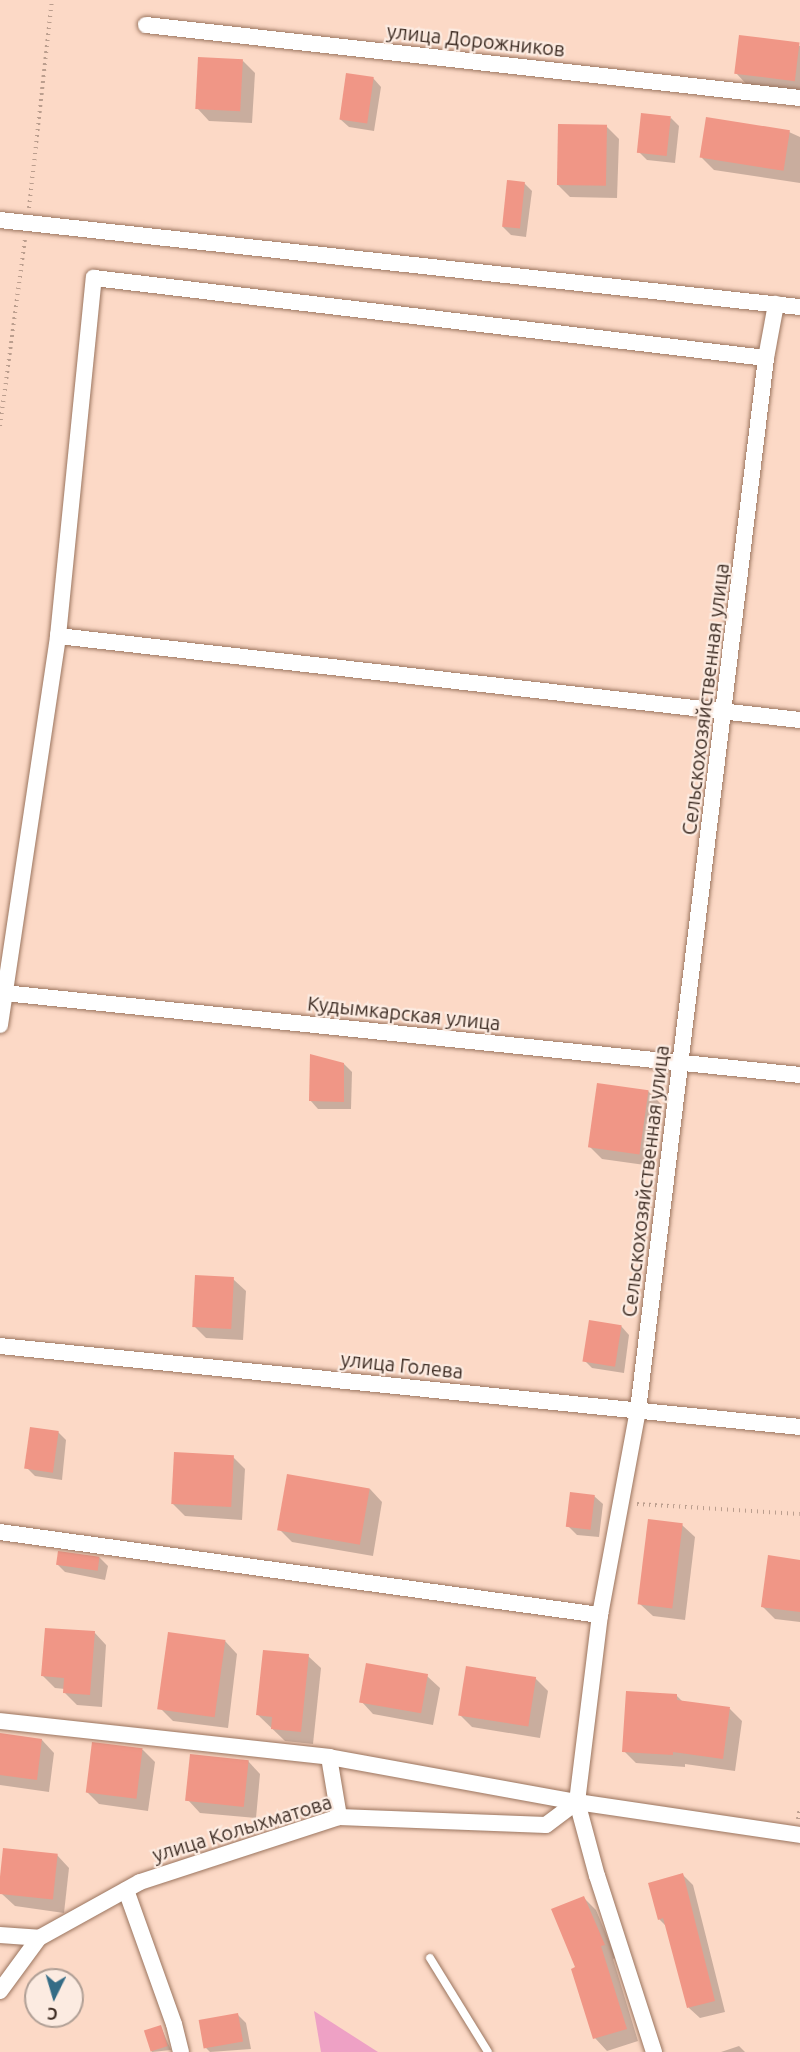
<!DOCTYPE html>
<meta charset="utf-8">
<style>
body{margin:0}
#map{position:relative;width:800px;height:2052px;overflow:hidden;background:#fcd9c6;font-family:Ubuntu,sans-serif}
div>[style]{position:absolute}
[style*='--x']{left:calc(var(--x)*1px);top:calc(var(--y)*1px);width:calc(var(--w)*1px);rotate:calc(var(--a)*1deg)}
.green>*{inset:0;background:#eea1c5}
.shadow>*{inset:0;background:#0003}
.building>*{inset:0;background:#f09686;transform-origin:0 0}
.path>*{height:4px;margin-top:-2px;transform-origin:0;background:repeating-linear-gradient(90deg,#bb9e8e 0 1.5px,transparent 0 6px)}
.roads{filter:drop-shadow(0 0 2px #9b755f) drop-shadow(0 0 2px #9b755f)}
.service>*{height:8px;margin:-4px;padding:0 4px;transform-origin:4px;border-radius:4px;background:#fff}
.minor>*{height:16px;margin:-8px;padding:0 8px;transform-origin:8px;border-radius:8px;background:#fff}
span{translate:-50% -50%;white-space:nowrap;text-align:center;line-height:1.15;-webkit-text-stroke:4.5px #fcebe1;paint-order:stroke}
.street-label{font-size:20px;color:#3e2d24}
.north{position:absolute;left:24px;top:1968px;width:60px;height:60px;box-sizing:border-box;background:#fcebe1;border:2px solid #b09f95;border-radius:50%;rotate:185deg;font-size:16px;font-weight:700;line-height:24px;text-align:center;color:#3e2d24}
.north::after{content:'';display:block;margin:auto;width:21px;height:27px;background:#346c86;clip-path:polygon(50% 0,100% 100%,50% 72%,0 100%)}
</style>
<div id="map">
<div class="green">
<div style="clip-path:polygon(314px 2011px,378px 2052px,321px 2052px)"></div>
</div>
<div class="shadow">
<div style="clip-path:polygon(740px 37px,800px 46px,800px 92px,748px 86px,736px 73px)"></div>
<div style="clip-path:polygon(243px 61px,255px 73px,252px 123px,209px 121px,197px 108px)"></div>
<div style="clip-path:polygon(373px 78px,381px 87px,374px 131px,349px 127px,340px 119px)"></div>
<div style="clip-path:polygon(671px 118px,679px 126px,675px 163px,647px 160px,639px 152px)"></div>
<div style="clip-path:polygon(607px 127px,619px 139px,617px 198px,570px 197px,557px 184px)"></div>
<div style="clip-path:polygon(789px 132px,800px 137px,800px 183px,714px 170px,702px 158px)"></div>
<div style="clip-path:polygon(524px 183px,532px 191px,526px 237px,511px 235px,503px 227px)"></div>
<div style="clip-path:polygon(344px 1064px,352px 1072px,351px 1109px,318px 1109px,310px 1100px)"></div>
<div style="clip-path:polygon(648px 1091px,661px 1104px,652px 1166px,602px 1159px,589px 1146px)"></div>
<div style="clip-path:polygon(233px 1279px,246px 1291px,243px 1340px,206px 1338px,194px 1326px)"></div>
<div style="clip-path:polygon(621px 1326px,629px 1335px,624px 1373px,592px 1368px,584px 1360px)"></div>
<div style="clip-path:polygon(58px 1432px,66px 1440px,62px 1480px,35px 1476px,27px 1468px)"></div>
<div style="clip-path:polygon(233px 1457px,245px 1469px,242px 1520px,185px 1516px,173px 1504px)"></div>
<div style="clip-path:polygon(370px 1489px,382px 1502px,373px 1556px,292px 1542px,280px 1530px)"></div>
<div style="clip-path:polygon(594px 1496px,603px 1504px,599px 1537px,577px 1535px,569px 1527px)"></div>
<div style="clip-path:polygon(682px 1525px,695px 1537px,685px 1620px,653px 1616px,640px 1604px)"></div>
<div style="clip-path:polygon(100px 1558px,108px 1566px,105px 1580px,65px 1572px,57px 1564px)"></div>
<div style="clip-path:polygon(800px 1561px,800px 1622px,775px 1619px,762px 1606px)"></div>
<div style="clip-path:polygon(94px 1632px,106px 1645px,102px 1707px,77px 1705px,65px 1693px,65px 1689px,55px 1688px,43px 1676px)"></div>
<div style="clip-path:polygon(225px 1641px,237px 1654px,228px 1728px,173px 1721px,160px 1708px)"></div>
<div style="clip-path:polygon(308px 1656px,321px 1668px,313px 1744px,285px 1741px,258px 1715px)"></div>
<div style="clip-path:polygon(427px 1676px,440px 1688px,433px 1725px,373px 1714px,361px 1701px)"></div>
<div style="clip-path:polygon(535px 1678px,548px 1691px,540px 1738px,472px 1727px,460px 1715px)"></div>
<div style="clip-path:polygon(676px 1695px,683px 1702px,730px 1709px,742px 1721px,735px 1771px,685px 1764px,685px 1767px,636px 1763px,624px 1751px)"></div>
<div style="clip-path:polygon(0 1735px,42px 1740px,54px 1753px,49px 1792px,0 1785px)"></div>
<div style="clip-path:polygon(93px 1743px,143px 1750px,155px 1762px,148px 1811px,99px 1804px,87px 1792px)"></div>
<div style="clip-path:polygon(248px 1761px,260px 1774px,256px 1818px,200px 1813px,188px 1800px)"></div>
<div style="clip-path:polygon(57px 1855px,69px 1868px,64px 1913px,15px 1906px,2px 1894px)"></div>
<div style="clip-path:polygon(682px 1874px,693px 1885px,725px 2012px,700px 2018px,689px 2008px,666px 1926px,659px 1919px)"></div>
<div style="clip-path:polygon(583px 1897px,596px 1910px,616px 1958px,613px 1959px,638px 2041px,607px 2051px,595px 2038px,577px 1968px)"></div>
<div style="clip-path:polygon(238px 2015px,246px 2023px,251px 2049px,210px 2052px,206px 2048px)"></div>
<div style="clip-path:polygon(161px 2027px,171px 2050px,152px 2052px,146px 2033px)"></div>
<div style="clip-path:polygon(739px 2046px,745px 2052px,721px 2052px)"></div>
</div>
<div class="building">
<div style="left:739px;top:35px;width:61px;height:39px;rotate:7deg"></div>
<div style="left:198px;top:57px;width:45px;height:52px;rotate:3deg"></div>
<div style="left:346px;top:73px;width:28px;height:47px;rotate:8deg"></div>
<div style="left:641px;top:113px;width:30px;height:40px;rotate:6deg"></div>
<div style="left:706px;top:117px;width:85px;height:41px;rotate:9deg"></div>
<div style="left:558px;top:124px;width:49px;height:61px;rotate:1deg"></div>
<div style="left:507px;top:180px;width:18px;height:47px;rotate:6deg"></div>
<div style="clip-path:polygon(310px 1054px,344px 1063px,344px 1102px,309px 1101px)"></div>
<div style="left:597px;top:1083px;width:52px;height:65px;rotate:8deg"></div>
<div style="left:195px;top:1275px;width:39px;height:52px;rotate:3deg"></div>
<div style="left:589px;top:1320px;width:33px;height:42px;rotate:9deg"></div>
<div style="left:30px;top:1427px;width:29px;height:42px;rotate:8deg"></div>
<div style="left:174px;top:1452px;width:60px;height:52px;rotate:3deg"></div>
<div style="left:287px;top:1474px;width:84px;height:57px;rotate:10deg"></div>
<div style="left:570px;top:1492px;width:25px;height:35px;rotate:7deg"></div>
<div style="left:648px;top:1519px;width:35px;height:86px;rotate:7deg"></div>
<div style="left:58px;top:1551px;width:42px;height:14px;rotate:8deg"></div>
<div style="clip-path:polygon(768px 1555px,800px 1560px,800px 1612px,761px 1607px)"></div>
<div style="clip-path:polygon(45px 1628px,95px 1631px,90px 1695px,63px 1693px,64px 1678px,41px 1676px)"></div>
<div style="left:168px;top:1632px;width:58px;height:78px;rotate:8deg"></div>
<div style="clip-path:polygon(263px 1650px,309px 1654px,301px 1732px,271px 1729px,272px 1717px,256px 1715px)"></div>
<div style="left:366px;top:1663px;width:63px;height:40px;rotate:10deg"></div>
<div style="left:466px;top:1666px;width:71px;height:50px;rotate:9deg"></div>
<div style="clip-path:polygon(626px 1691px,677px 1694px,677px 1700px,730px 1707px,723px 1759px,673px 1752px,673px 1755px,622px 1752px)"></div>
<div style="clip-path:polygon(0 1733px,42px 1739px,37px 1780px,0 1775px)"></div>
<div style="left:92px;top:1742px;width:51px;height:51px;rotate:7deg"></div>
<div style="left:190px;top:1754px;width:59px;height:47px;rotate:6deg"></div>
<div style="left:3px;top:1848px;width:55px;height:46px;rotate:6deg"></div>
<div style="clip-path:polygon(683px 1873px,715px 2001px,687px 2008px,663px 1918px,658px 1920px,648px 1883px)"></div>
<div style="clip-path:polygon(584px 1896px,605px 1945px,601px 1946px,627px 2029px,593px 2039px,571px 1969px,575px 1967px,551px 1909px)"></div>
<div style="left:238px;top:2013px;width:29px;height:40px;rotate:80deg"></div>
<div style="left:161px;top:2025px;width:22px;height:18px;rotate:72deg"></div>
</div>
<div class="path">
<div style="--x:29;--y:208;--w:209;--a:-83.7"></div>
<div style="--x:0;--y:426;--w:189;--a:-82.4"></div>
<div style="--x:637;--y:1504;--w:163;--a:3.5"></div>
<div style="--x:798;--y:1819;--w:11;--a:-80"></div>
</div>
<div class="roads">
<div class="service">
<div style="--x:430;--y:1958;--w:110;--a:58.3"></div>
</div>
<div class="minor">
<div style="--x:146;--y:25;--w:658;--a:6.37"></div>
<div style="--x:0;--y:220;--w:805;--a:6.21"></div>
<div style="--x:58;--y:636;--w:747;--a:6.46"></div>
<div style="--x:4;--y:993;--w:800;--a:5.88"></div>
<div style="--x:0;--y:1025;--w:393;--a:-81.5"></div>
<div style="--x:58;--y:636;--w:360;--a:-84.3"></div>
<div style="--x:94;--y:278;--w:677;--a:6.79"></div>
<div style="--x:0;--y:1346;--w:804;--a:5.78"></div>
<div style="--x:0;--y:1532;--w:606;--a:7.88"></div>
<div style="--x:0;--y:1721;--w:331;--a:6.2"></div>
<div style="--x:329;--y:1757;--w:252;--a:10.3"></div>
<div style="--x:329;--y:1757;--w:61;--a:80.5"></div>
<div style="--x:126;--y:1890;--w:142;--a:70.3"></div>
<div style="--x:174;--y:2024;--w:29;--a:76"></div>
<div style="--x:0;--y:1935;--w:39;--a:4"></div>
<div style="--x:39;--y:1938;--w:115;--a:-29"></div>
<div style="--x:140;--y:1882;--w:209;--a:-18.1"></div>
<div style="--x:339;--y:1817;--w:207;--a:2.2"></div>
<div style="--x:546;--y:1825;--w:39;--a:-37"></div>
<div style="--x:577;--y:1802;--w:225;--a:8.4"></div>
<div style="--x:0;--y:1991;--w:66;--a:-53.7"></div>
<div style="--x:654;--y:2052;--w:185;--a:-107.9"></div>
<div style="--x:597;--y:1876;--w:77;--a:-105.1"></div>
<div style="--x:577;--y:1802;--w:188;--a:-83"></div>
<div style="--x:600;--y:1615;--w:208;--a:-79.5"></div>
<div style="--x:638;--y:1410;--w:1060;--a:-83.06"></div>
<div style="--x:766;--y:358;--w:55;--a:-79.5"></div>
</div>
</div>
<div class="street-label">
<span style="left:476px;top:40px;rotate:6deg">улица Дорожников</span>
<span style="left:705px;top:699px;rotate:-83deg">Сельскохозяйственная улица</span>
<span style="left:404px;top:1013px;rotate:6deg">Кудымкарская улица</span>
<span style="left:645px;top:1181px;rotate:-83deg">Сельскохозяйственная улица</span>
<span style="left:402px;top:1365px;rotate:6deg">улица Голева</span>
<span style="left:242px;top:1828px;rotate:-17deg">улица Колыхматова</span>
</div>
<div class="north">С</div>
</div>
